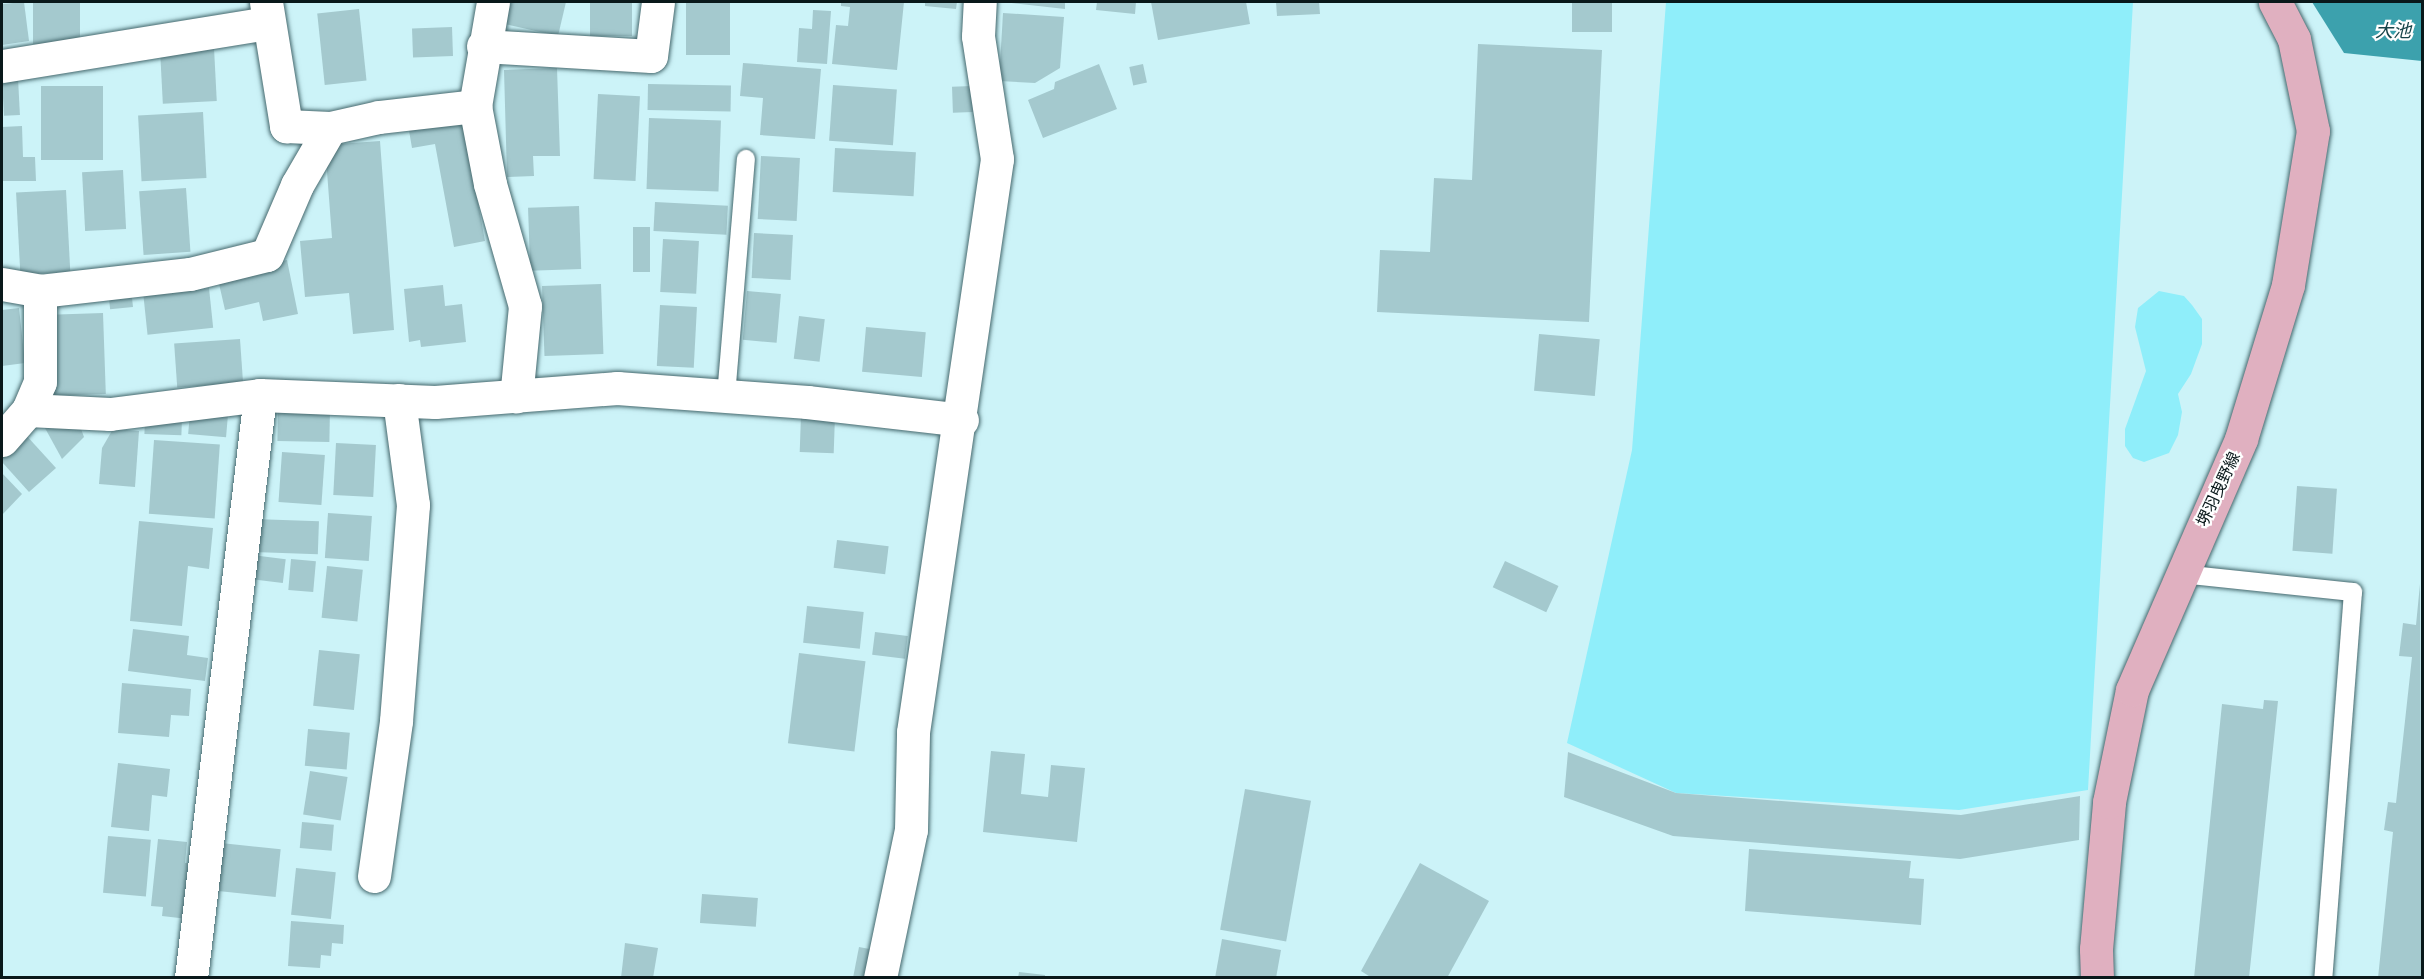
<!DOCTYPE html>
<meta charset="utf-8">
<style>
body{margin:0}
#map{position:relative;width:2424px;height:979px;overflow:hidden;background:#ccf3f8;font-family:"Open Sans","Noto Sans JP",sans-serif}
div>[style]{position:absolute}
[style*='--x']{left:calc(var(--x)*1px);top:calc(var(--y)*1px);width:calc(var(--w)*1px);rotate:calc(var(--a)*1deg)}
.green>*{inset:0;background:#8feefa}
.water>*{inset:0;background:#3ca1ad}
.building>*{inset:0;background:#a4c9ce;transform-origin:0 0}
.roads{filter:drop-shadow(0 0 2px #45686d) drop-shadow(0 0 2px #45686d)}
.service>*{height:18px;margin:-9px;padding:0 9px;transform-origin:9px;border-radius:9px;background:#fff}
.minor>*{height:33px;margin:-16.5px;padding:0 16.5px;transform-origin:16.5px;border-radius:16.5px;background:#fff}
.primary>*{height:33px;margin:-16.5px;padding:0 16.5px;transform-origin:16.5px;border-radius:16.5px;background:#e0b0c0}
span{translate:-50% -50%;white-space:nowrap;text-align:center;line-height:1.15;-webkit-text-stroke:4.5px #fff;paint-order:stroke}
.street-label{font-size:16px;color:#09181a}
.water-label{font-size:18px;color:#18454a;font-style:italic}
.frame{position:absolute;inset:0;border:3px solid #09181a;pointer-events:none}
</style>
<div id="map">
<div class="green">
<div style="clip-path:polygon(1666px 2px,2133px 2px,2088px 790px,1959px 810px,1676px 793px,1567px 743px,1632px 450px)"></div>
<div style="clip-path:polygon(2159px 291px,2184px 296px,2192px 305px,2202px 319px,2202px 344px,2191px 374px,2178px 394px,2182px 412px,2178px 435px,2169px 453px,2144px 462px,2133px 458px,2125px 446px,2125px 429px,2146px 371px,2135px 327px,2138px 308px)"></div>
</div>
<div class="water">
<div style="clip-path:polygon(2312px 2px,2422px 2px,2422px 61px,2344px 53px)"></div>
</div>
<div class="building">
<div style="clip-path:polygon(24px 2px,29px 41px,2px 45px,2px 4px)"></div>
<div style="left:33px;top:2px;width:47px;height:42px"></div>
<div style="clip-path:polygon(511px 2px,566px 2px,558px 36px,505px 24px)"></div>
<div style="left:590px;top:2px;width:42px;height:34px"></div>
<div style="left:686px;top:2px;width:44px;height:53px"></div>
<div style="clip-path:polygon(841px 2px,904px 2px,897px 70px,832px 64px,836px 25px,848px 26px,850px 7px,841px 6px)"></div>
<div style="clip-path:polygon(925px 2px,957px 2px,956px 9px,925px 6px)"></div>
<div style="clip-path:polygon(1003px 2px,1065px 2px,1065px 9px)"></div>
<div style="clip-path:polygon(1097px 2px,1136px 2px,1135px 14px,1096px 10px)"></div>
<div style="clip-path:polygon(1151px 2px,1246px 2px,1250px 24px,1158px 40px)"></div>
<div style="clip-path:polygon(1276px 2px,1319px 2px,1320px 14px,1277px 16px)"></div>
<div style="left:1572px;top:2px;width:40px;height:30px"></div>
<div style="left:359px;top:9px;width:72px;height:42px;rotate:84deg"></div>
<div style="clip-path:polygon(813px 10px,831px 11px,827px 64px,797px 62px,799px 28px,812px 29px)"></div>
<div style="clip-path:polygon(1003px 13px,1064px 17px,1060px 68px,1035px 83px,999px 81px)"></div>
<div style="left:452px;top:27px;width:29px;height:40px;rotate:88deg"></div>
<div style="clip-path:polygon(1478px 44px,1602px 50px,1589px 322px,1377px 312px,1380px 250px,1430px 252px,1434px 178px,1472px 180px)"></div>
<div style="left:214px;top:48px;width:53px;height:54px;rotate:87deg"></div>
<div style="clip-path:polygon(743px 63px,821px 69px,815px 139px,760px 135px,763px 98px,740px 96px)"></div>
<div style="clip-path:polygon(1099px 64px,1117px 109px,1043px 138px,1028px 100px,1054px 89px,1055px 82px)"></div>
<div style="left:1143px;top:64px;width:19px;height:14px;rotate:78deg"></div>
<div style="clip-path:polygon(557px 68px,560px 156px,533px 156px,534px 176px,507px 177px,504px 70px)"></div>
<div style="left:18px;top:78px;width:37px;height:16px;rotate:87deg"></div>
<div style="left:648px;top:84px;width:83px;height:26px;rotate:1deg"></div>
<div style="left:833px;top:85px;width:64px;height:56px;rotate:4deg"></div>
<div style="left:41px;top:86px;width:62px;height:74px"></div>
<div style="left:972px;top:86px;width:26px;height:20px;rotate:88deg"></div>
<div style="left:598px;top:94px;width:42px;height:85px;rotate:3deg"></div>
<div style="left:203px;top:112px;width:66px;height:65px;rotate:87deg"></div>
<div style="clip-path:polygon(462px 115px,485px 241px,454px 247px,435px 144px,412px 148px,408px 125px)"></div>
<div style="left:649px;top:118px;width:72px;height:71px;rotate:2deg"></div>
<div style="clip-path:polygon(22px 126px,23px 157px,35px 157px,36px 181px,2px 181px,2px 127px)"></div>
<div style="clip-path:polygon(380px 141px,394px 330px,353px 334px,349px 293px,305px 297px,300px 241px,332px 238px,325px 145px)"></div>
<div style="left:835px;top:148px;width:81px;height:44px;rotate:3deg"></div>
<div style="left:761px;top:156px;width:39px;height:63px;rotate:3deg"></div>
<div style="left:123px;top:170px;width:59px;height:41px;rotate:87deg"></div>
<div style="left:186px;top:188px;width:64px;height:47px;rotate:86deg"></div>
<div style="left:66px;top:190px;width:82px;height:50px;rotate:87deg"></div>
<div style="left:655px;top:202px;width:73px;height:29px;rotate:3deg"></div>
<div style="left:579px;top:206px;width:63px;height:51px;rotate:88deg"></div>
<div style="left:650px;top:227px;width:45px;height:17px;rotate:90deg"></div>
<div style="left:754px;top:233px;width:39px;height:45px;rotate:3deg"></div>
<div style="left:663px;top:239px;width:36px;height:53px;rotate:3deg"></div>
<div style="clip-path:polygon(287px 260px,298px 314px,263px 321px,259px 302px,225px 310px,217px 275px)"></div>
<div style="left:601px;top:284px;width:70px;height:59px;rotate:88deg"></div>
<div style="clip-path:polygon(443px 285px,445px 306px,462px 304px,466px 342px,421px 347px,420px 340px,409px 342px,404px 289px)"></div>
<div style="left:131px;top:288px;width:19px;height:23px;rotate:84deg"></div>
<div style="left:209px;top:288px;width:40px;height:66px;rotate:84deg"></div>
<div style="left:747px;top:291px;width:34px;height:49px;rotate:5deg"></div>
<div style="left:660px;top:305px;width:37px;height:61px;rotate:3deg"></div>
<div style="clip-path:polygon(19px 308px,25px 363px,2px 366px,2px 310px)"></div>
<div style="left:103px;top:313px;width:81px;height:53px;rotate:88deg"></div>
<div style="left:799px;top:316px;width:26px;height:43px;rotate:7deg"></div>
<div style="left:866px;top:327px;width:60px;height:45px;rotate:5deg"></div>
<div style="left:1539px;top:334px;width:61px;height:57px;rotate:5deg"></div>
<div style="left:240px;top:339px;width:44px;height:66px;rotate:86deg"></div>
<div style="left:278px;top:406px;width:52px;height:35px;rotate:1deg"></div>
<div style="left:190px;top:413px;width:38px;height:21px;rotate:5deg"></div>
<div style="left:801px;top:415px;width:34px;height:37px;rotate:2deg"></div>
<div style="left:145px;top:417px;width:37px;height:17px;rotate:2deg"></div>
<div style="clip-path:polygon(77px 418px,84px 437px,62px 459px,40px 419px)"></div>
<div style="clip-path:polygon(113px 429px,139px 431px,135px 487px,99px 484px,102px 448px)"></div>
<div style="clip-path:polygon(25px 434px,56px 468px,29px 492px,2px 462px,2px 456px)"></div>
<div style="left:154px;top:440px;width:66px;height:74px;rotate:4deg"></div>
<div style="left:336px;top:443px;width:40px;height:52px;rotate:3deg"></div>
<div style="left:282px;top:452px;width:43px;height:50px;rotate:4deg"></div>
<div style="clip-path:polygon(2px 473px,22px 494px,2px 515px)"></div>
<div style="left:2297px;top:486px;width:40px;height:65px;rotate:4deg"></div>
<div style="left:328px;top:513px;width:44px;height:45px;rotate:4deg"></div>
<div style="left:254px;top:519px;width:65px;height:33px;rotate:2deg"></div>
<div style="clip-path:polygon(139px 521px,213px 528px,209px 569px,188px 566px,182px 626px,130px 621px)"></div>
<div style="left:837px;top:540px;width:52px;height:28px;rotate:7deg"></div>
<div style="left:251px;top:555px;width:35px;height:24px;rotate:7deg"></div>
<div style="left:291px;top:559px;width:25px;height:31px;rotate:5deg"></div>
<div style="left:1505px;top:561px;width:59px;height:29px;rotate:25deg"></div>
<div style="left:327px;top:566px;width:36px;height:52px;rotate:6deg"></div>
<div style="clip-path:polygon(2420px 584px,2422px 978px,2378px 978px,2393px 832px,2384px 830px,2388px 802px,2396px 803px,2412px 657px,2399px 656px,2403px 623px,2416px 625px)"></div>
<div style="left:807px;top:606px;width:57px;height:37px;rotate:6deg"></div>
<div style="clip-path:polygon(133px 629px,189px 636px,187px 655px,208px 658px,205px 681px,128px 671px)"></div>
<div style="left:875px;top:632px;width:33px;height:23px;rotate:7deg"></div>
<div style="left:319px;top:650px;width:41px;height:56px;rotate:6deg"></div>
<div style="left:799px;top:653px;width:67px;height:91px;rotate:7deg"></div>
<div style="clip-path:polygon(122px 683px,191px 689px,189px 716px,171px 715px,169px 737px,118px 733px)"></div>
<div style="clip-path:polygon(2264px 700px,2278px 701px,2249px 978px,2194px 978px,2222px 704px,2263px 709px)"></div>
<div style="left:308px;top:729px;width:42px;height:37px;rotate:5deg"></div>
<div style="clip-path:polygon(991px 751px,1025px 754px,1021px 794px,1048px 797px,1051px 765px,1085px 768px,1077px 842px,983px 832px)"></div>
<div style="clip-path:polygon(1568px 752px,1676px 793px,1961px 815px,2080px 796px,2079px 840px,1960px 859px,1673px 836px,1564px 797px)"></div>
<div style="clip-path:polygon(118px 763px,170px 769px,167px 797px,152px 795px,149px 831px,111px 827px)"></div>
<div style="left:310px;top:771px;width:38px;height:44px;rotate:9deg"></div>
<div style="left:1245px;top:789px;width:67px;height:143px;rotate:10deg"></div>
<div style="left:302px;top:822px;width:32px;height:26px;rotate:5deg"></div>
<div style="left:108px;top:836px;width:43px;height:57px;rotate:5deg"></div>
<div style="clip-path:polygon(158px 839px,187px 842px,185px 863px,193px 863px,188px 919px,162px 916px,163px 907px,151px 906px)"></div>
<div style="left:221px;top:843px;width:60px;height:48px;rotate:6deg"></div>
<div style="clip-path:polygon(1749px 849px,1911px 861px,1909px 878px,1924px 879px,1921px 925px,1745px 911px)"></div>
<div style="clip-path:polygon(1420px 863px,1489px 901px,1447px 978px,1372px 978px,1361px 971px)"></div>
<div style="left:296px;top:868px;width:40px;height:47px;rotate:6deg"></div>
<div style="left:702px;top:894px;width:56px;height:29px;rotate:4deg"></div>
<div style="clip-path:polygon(291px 921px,344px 925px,343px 944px,332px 943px,331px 956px,321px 955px,320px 968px,288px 966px)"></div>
<div style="clip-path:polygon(1222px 939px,1281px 950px,1276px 978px,1215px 978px)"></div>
<div style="clip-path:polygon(625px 943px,658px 948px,653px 978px,621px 978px)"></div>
<div style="left:859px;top:947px;width:16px;height:32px;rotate:11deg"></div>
<div style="clip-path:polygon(1019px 972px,1045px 975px,1045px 978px,1018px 978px)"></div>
</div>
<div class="roads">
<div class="service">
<div style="--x:726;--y:396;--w:238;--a:-85.2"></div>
<div style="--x:2181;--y:574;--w:173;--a:6"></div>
<div style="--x:2353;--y:592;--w:387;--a:94.4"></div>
</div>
<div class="minor">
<div style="--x:266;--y:2;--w:126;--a:80.8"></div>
<div style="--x:286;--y:126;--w:44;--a:2.6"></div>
<div style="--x:493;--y:2;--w:106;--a:99.8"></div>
<div style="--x:475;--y:106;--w:79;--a:79.1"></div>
<div style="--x:490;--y:184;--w:127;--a:74"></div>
<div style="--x:525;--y:306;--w:91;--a:95.6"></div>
<div style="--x:483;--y:46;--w:168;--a:3.4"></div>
<div style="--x:651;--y:56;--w:54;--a:-82.6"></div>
<div style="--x:2;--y:66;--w:268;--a:-9.2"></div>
<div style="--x:2;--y:284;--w:39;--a:10"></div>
<div style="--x:40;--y:291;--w:151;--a:-6.5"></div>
<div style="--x:190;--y:274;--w:79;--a:-13.9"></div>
<div style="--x:267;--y:255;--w:76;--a:-66.8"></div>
<div style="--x:297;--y:185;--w:66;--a:-59.9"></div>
<div style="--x:330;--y:128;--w:50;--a:-12.7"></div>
<div style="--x:379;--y:117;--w:97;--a:-6.5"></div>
<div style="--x:28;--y:410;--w:30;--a:-67"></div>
<div style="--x:40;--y:382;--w:91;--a:-90"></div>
<div style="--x:2;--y:440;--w:40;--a:-49"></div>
<div style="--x:28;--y:410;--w:82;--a:2.8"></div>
<div style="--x:110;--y:414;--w:151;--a:-7.2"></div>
<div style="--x:260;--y:395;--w:175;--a:2.3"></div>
<div style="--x:435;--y:402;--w:183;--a:-4.4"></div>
<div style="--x:617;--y:388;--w:191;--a:4.2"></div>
<div style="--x:807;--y:402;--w:156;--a:6.6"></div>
<div style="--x:374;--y:876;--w:157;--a:-81.9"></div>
<div style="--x:396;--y:721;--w:217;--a:-85.5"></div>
<div style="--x:413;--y:505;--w:106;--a:-97.6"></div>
<div style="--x:191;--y:978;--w:587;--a:-83.25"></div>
<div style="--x:880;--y:978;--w:151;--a:-78.2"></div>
<div style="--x:911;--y:830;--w:98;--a:-88.8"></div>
<div style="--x:913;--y:732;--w:579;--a:-81.66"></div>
<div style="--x:997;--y:159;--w:124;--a:-98.8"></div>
<div style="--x:978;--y:36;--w:34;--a:-87"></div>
</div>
<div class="primary">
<div style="--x:2097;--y:978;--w:29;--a:-92"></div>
<div style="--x:2096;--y:949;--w:148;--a:-84.9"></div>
<div style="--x:2109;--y:802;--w:114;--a:-78.4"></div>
<div style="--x:2132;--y:690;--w:274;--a:-66.5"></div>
<div style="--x:2241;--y:439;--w:161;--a:-73"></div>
<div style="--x:2288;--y:285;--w:156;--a:-80.8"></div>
<div style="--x:2313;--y:131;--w:94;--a:-101.7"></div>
<div style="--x:2294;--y:39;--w:42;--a:-117.2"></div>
</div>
</div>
<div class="street-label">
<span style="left:2218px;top:489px;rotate:-65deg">堺羽曳野線</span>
</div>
<div class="water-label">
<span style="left:2393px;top:30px">大池</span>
</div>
<div class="frame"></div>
</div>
